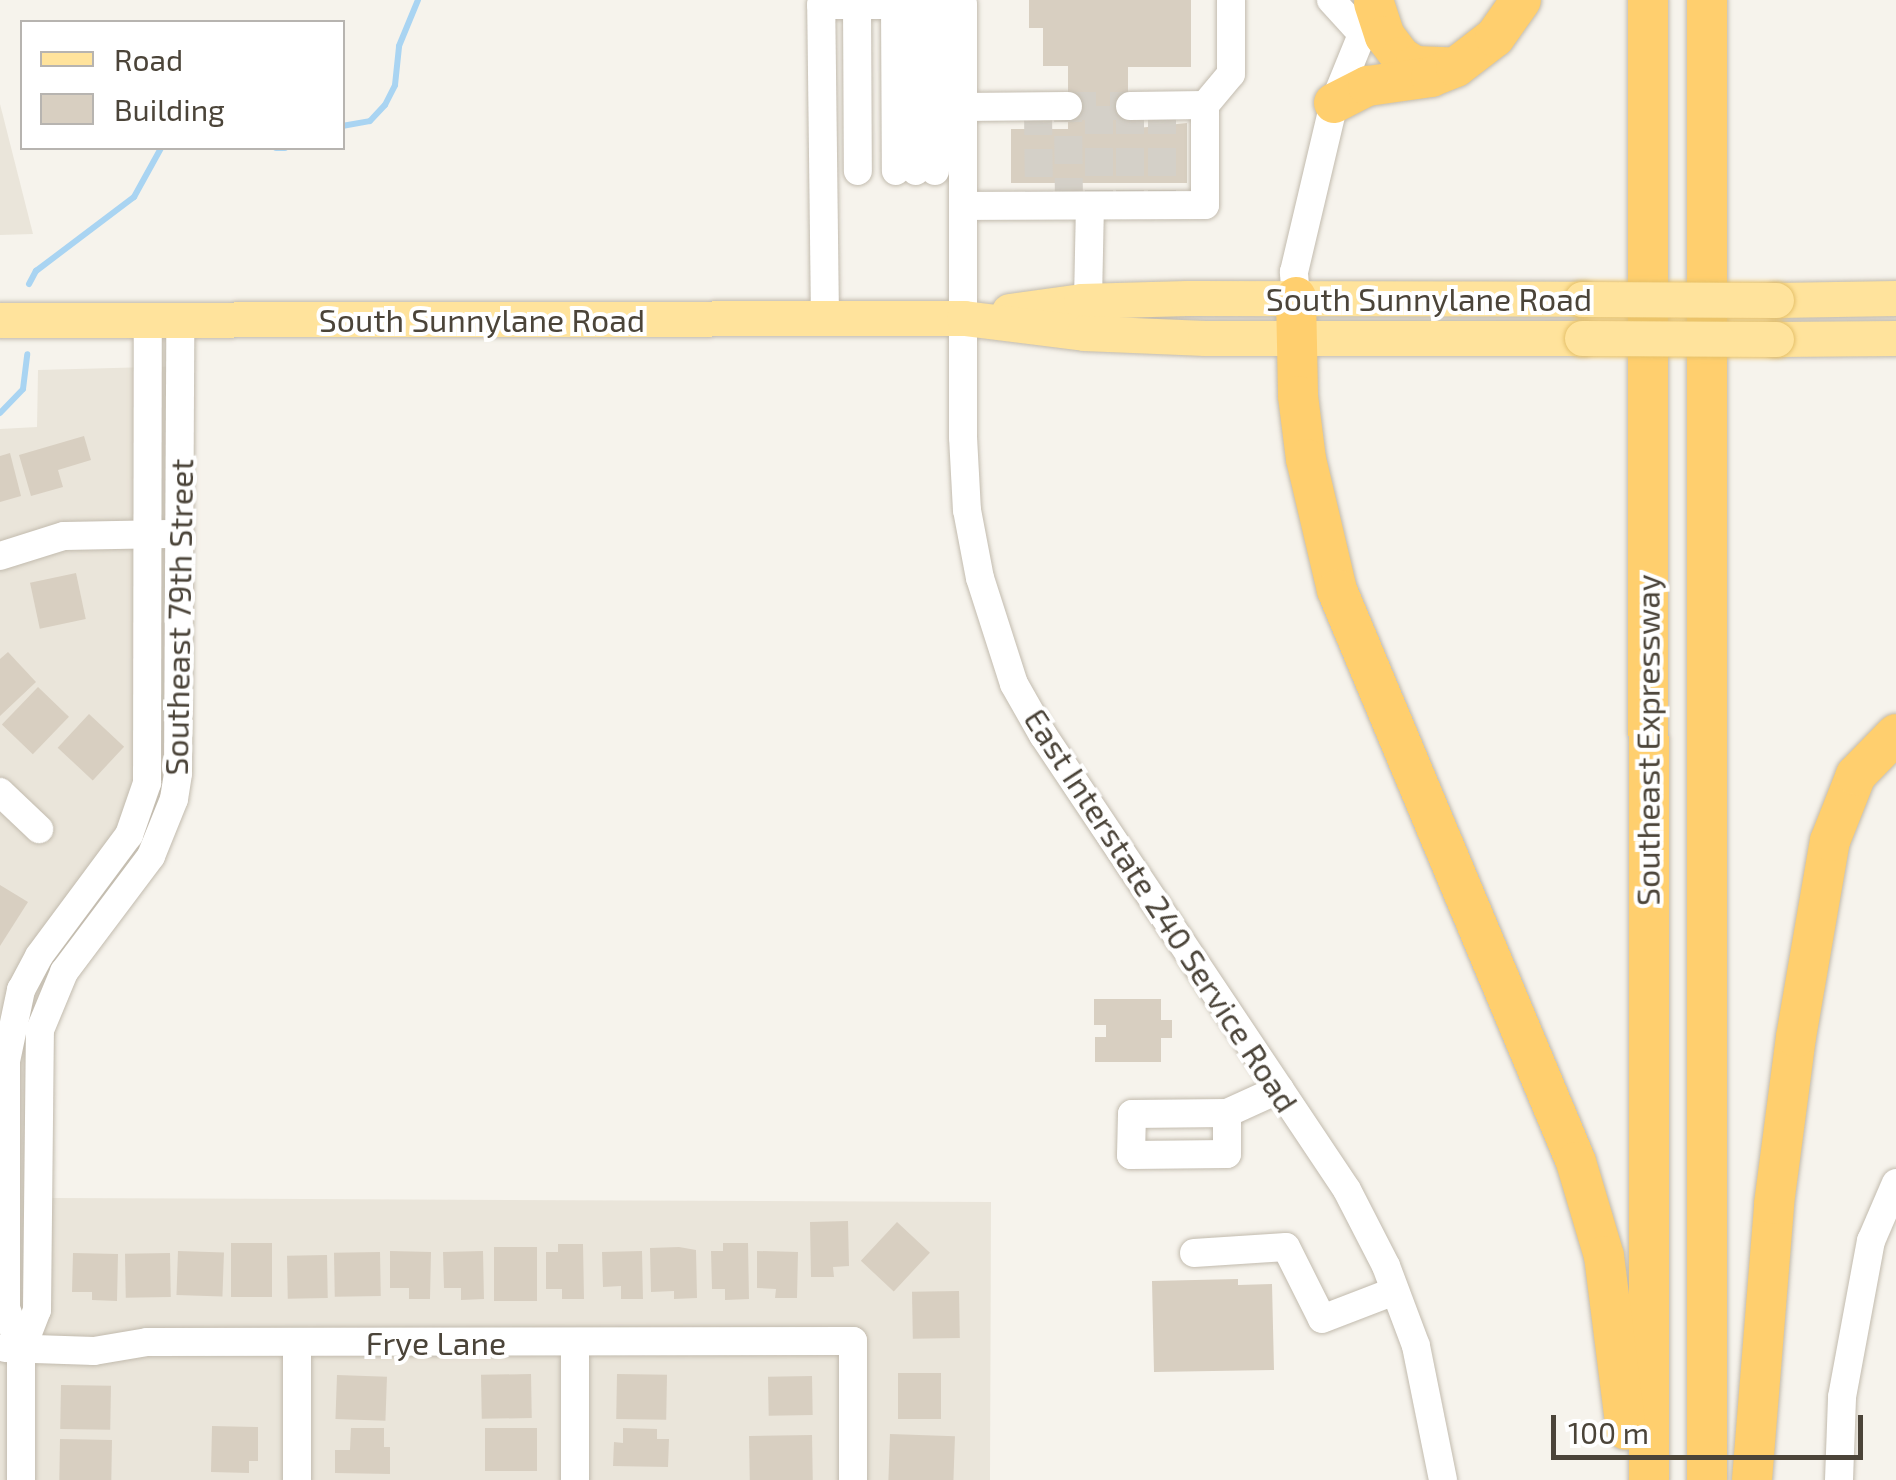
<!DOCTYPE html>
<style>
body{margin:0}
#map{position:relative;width:1896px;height:1480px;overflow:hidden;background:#f6f3ec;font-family:"Exo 2",sans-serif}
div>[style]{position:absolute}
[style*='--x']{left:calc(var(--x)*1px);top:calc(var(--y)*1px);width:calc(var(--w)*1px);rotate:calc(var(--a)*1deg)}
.residential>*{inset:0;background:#eae5da}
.stream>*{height:6px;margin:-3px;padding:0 3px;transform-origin:3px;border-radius:3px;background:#a9d4f2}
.building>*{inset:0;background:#d8cfc1;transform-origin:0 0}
.minor-tunnel>*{height:28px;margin-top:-14px;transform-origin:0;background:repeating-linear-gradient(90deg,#d4d0c8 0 28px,transparent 0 42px)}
.roads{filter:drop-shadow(0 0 2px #c2bbae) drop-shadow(0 0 2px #c2bbae)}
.minor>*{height:28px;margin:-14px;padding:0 14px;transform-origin:14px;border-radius:14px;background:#fff}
.major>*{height:35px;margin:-17.5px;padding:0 17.5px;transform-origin:17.5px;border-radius:17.5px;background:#ffe39c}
.highway>*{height:40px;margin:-20px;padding:0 20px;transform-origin:20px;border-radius:20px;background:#ffcf6e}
.bridges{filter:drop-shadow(0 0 2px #e6c16a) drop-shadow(0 0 2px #e6c16a)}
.major-bridge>*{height:35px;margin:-17.5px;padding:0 17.5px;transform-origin:17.5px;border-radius:17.5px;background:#ffe39c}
span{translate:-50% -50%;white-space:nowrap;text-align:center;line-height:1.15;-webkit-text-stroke:8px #fff;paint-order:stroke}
.street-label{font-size:32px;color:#4b4439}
.legend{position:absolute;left:20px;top:20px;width:325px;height:130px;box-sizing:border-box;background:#fff;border:2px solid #b7b4b0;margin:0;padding:12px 18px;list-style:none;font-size:30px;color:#4b4439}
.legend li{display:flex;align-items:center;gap:20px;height:50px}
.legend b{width:50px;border:2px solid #b7b4b0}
.scale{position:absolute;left:1551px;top:1415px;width:312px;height:45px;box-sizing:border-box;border:5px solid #4b4439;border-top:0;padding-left:12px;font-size:30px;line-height:35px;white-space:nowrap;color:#4b4439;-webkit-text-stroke:8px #fff;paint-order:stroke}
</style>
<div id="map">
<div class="residential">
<div style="clip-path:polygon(0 104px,33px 234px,0 235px)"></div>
<div style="clip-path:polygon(189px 366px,188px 777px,153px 874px,73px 982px,55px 1025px,51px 1198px,991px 1202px,990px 1480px,0 1480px,0 429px,37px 427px,38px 370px)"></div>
</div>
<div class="stream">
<div style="--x:342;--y:126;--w:28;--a:-10"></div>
<div style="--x:370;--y:121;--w:22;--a:-47"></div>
<div style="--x:385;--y:105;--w:22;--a:-63"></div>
<div style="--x:395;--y:85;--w:39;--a:-84"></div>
<div style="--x:399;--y:46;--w:50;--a:-67.6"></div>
<div style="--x:276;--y:148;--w:9;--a:0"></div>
<div style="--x:29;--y:284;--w:15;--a:-62"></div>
<div style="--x:36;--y:271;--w:123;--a:-37.1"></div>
<div style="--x:134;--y:197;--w:56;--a:-61.1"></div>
<div style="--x:0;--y:413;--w:33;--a:-46"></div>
<div style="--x:23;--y:389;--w:35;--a:-83"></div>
</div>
<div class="building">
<div style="clip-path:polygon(1029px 0,1191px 0,1191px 67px,1128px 67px,1128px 129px,1187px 123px,1187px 183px,1011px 183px,1011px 129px,1068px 129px,1068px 66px,1043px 66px,1043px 28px,1029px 28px)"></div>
<div style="clip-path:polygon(84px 436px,91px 460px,58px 470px,63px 487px,31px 496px,19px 455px)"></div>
<div style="clip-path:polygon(10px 453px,21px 496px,0 502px,0 456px)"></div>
<div style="left:76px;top:573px;width:47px;height:47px;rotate:78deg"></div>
<div style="clip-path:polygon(8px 652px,36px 682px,0 716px,0 659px)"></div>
<div style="left:38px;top:687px;width:43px;height:52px;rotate:44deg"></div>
<div style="left:89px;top:714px;width:48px;height:46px;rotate:43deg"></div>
<div style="clip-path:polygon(0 885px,28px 902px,0 946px)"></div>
<div style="clip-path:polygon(1094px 999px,1161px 999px,1161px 1020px,1172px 1020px,1172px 1038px,1161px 1038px,1161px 1062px,1095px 1062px,1095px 1037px,1106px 1037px,1106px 1025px,1094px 1025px)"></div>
<div style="clip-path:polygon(848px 1221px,849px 1266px,833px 1267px,834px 1277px,811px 1277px,810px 1222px)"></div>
<div style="left:897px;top:1222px;width:45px;height:53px;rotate:43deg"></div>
<div style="left:231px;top:1243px;width:41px;height:54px"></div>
<div style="clip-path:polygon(723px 1243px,748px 1243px,749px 1299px,725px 1300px,725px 1289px,712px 1289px,711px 1251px,723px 1251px)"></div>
<div style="clip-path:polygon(558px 1244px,583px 1244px,584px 1299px,562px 1299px,562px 1289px,546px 1289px,546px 1252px,558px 1252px)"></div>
<div style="left:494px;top:1247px;width:43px;height:54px"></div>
<div style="clip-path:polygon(679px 1247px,696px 1250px,697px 1298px,674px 1299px,674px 1291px,651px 1292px,650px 1248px)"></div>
<div style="left:178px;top:1251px;width:46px;height:44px;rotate:2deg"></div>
<div style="clip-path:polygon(390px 1251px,431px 1252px,430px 1299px,409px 1299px,409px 1288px,390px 1288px)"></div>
<div style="clip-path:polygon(483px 1251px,484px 1299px,461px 1300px,461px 1288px,444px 1288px,443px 1252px)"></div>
<div style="clip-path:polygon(642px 1251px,643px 1299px,621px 1299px,621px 1286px,603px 1287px,602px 1252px)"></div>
<div style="clip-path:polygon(757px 1251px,798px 1252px,797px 1298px,775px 1298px,776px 1289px,757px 1288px)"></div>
<div style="left:380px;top:1252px;width:44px;height:46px;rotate:89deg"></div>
<div style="clip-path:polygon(73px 1253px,118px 1254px,117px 1301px,92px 1300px,92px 1292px,72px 1292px)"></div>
<div style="left:170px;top:1253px;width:44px;height:45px;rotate:89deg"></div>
<div style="left:327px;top:1255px;width:43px;height:40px;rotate:89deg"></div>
<div style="clip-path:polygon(1238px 1279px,1238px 1285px,1272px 1284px,1274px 1370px,1154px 1372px,1152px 1281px)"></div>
<div style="left:959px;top:1291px;width:47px;height:47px;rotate:89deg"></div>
<div style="left:898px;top:1373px;width:43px;height:46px"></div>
<div style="left:531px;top:1374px;width:44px;height:50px;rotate:89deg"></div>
<div style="left:617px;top:1374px;width:50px;height:45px;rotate:1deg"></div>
<div style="left:337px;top:1375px;width:50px;height:44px;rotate:2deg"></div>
<div style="left:812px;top:1376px;width:39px;height:44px;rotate:89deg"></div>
<div style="left:61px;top:1385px;width:50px;height:44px;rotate:1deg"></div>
<div style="clip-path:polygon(212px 1426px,258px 1427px,258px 1461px,249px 1461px,249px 1473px,211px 1472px)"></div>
<div style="clip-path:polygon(351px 1428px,384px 1428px,384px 1447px,390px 1447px,390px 1474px,335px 1473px,335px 1450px,350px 1450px)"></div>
<div style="left:485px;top:1428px;width:52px;height:43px"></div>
<div style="clip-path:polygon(623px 1428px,657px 1429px,657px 1439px,669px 1439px,668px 1467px,613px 1466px,614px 1442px,623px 1443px)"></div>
<div style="left:890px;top:1434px;width:65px;height:46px;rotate:2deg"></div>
<div style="left:812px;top:1435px;width:45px;height:63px;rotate:89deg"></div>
<div style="left:60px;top:1439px;width:52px;height:41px;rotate:1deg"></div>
</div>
<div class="minor-tunnel">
<div style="--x:1099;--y:106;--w:100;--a:90"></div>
<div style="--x:1162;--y:106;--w:99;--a:90"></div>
<div style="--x:1038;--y:107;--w:99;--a:89.4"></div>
<div style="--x:1069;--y:206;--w:100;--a:-90.6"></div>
<div style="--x:1068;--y:106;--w:62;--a:0"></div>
<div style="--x:1130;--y:106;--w:99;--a:90"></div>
</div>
<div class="roads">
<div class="minor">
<div style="--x:1331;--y:0;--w:46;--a:47.6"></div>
<div style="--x:857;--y:5;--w:166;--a:89.7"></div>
<div style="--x:895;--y:5;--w:166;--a:89.7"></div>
<div style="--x:915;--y:5;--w:166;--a:89.7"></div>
<div style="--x:935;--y:5;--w:166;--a:90"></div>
<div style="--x:1130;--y:106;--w:75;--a:-0.8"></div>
<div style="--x:963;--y:107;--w:105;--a:-0.5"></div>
<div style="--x:964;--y:206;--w:241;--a:-0.2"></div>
<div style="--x:1205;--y:205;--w:100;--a:-90"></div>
<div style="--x:1205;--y:105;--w:40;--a:-50"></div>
<div style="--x:1231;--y:74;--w:74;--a:-90"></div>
<div style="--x:1296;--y:297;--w:25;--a:-95"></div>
<div style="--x:1294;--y:272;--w:174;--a:-76.7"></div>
<div style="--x:1334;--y:103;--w:111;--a:-67.8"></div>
<div style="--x:1088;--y:300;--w:94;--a:-88.8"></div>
<div style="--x:825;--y:318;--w:313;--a:-90.7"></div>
<div style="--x:821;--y:5;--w:142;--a:0"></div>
<div style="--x:963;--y:5;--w:432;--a:90"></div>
<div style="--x:963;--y:437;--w:73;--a:86.9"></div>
<div style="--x:967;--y:510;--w:69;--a:79.2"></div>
<div style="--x:980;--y:578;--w:111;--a:72.2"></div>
<div style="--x:1014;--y:684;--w:59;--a:60.4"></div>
<div style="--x:1043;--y:735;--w:547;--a:56.25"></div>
<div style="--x:1347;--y:1190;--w:85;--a:62.8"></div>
<div style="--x:1386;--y:1266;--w:85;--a:69.4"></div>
<div style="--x:1416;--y:1346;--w:137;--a:78.6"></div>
<div style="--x:0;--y:556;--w:67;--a:-17.4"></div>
<div style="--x:64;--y:536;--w:104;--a:-1.1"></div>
<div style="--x:0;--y:792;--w:54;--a:43.5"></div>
<div style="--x:1227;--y:1113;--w:41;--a:90"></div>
<div style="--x:1227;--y:1154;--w:96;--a:179.4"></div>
<div style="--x:1131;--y:1155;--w:41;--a:-88.6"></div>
<div style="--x:1132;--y:1114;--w:95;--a:-0.6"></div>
<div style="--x:1227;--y:1113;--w:58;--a:-24.4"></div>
<div style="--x:1194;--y:1253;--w:92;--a:-3.7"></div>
<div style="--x:1286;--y:1247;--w:80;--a:63.4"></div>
<div style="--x:1322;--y:1319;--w:78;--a:-21"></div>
<div style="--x:297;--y:1342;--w:138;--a:90"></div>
<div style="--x:575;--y:1342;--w:138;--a:90"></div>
<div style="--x:5;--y:1348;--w:89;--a:1.9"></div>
<div style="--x:94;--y:1351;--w:54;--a:-9.6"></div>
<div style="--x:147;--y:1342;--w:706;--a:-0.08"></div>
<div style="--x:853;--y:1341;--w:139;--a:90"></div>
<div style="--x:21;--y:1351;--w:44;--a:-68.7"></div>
<div style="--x:37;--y:1310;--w:280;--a:-89.4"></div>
<div style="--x:40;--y:1030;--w:63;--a:-67.5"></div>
<div style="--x:64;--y:972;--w:145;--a:-53.1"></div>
<div style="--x:151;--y:856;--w:61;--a:-68"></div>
<div style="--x:174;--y:799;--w:26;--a:-81"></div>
<div style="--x:178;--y:773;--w:453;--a:-89.7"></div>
<div style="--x:21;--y:1480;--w:129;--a:-90"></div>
<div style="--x:21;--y:1351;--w:46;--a:-109.2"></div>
<div style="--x:6;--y:1308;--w:247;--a:-90"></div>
<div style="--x:6;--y:1061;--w:73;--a:-78.1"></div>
<div style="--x:21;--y:990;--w:38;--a:-62"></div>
<div style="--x:39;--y:956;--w:151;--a:-53.4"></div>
<div style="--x:129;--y:835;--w:55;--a:-70.9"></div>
<div style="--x:147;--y:783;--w:463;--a:-89.9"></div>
<div style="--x:1839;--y:1480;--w:83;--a:-87.9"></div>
<div style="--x:1842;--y:1397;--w:159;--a:-79.5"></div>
<div style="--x:1871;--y:1241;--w:63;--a:-66.7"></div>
</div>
<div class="major">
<div style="--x:1776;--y:300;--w:120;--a:-1"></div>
<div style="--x:1009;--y:311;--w:73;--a:-7.9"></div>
<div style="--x:1081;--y:301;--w:106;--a:-1.6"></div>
<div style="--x:1187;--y:298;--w:395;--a:0.1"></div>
<div style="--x:0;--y:320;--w:964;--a:-0.12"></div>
<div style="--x:964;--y:318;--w:121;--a:7.1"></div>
<div style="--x:1084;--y:333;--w:121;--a:2.4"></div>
<div style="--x:1205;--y:338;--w:377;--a:0"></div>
<div style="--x:1776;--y:339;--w:120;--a:-0.5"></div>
</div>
<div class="highway">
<div style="--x:1648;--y:0;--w:1480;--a:89.96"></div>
<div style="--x:1707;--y:0;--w:1480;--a:90"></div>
<div style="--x:1374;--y:3;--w:35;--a:72"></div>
<div style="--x:1385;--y:36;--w:26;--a:53"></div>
<div style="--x:1401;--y:57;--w:17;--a:33"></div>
<div style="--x:1415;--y:66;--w:32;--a:2"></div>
<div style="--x:1334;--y:103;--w:38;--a:-27"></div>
<div style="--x:1368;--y:86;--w:64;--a:-8.1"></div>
<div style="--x:1431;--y:77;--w:27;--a:-22"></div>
<div style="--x:1456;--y:67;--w:49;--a:-37.6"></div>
<div style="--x:1495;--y:37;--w:45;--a:-54.9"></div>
<div style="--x:1296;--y:297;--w:99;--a:88.8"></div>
<div style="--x:1298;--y:396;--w:64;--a:82.8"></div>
<div style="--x:1306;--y:459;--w:135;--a:76.7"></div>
<div style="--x:1337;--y:590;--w:620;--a:67.32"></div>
<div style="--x:1576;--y:1162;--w:98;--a:73.4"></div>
<div style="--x:1604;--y:1256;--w:175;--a:82.8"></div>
<div style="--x:1752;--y:1480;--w:277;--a:-85.4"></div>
<div style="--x:1774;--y:1204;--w:168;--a:-82.5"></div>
<div style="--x:1796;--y:1037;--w:199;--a:-80.2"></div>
<div style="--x:1830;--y:841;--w:71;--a:-68.5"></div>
<div style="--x:1856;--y:775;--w:57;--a:-45.7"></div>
</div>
</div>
<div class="bridges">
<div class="major-bridge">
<div style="--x:1582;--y:299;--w:194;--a:0.3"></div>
<div style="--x:1582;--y:338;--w:194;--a:0.3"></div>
</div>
</div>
<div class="street-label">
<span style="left:1429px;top:298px">South Sunnylane Road</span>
<span style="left:482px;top:319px">South Sunnylane Road</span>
<span style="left:178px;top:617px;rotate:-89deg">Southeast 79th Street</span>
<span style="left:1647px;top:740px;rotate:-90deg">Southeast Expressway</span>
<span style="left:1162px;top:910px;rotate:57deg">East Interstate 240 Service Road</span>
<span style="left:436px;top:1342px">Frye Lane</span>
</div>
<ul class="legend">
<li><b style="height:12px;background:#ffe39c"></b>Road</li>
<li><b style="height:28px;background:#d8cfc1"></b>Building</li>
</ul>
<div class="scale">100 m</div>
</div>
